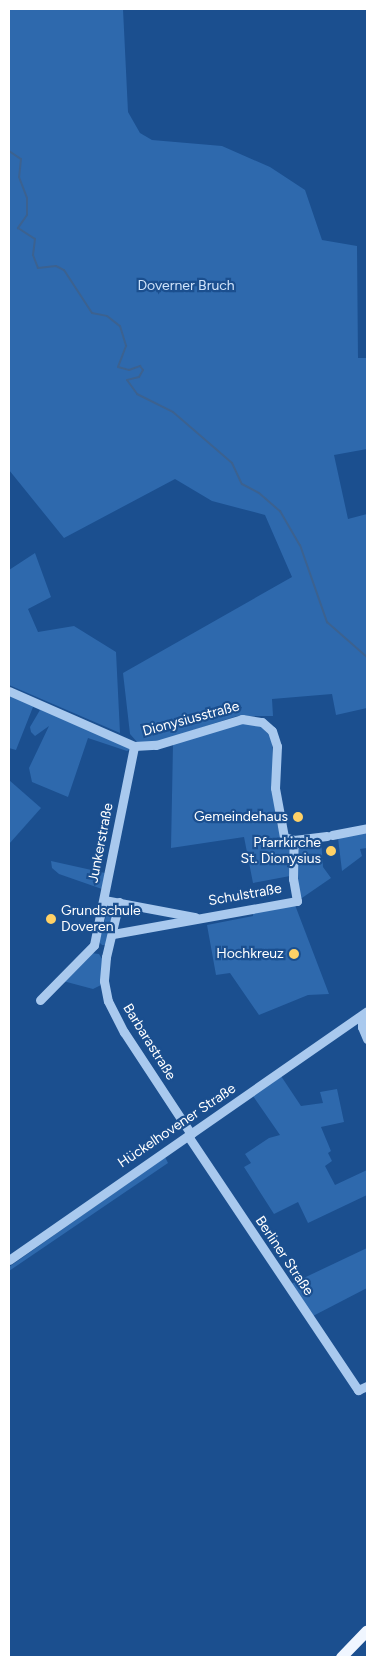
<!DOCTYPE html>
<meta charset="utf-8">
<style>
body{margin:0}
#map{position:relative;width:376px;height:1666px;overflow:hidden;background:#1b4f8f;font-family:Figtree,sans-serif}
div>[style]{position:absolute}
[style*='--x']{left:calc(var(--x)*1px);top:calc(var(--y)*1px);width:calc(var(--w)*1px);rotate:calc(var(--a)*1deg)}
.green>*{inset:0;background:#2e69ad}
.stream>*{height:2px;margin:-1px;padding:0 1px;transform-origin:1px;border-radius:1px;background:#3c6290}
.minor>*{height:9px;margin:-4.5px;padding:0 4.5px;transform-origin:4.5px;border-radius:4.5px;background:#a9c9ee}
.major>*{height:11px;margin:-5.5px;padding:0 5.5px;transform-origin:5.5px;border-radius:5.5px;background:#f0f6ff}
.dots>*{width:14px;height:14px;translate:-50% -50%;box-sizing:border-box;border:2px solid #1b4f8f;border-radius:50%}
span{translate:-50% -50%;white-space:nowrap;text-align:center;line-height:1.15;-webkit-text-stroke:4.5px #1b4f8f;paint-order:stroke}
.park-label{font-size:14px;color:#cfe3fa}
.street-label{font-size:14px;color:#fff}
.poi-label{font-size:14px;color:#fff}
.right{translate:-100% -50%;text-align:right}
.left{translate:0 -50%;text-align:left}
.frame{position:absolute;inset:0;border:10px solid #fff;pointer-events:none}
</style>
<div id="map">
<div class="green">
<div style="clip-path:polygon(9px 9px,123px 9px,128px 112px,140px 133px,152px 140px,222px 146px,270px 167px,305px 190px,322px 240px,357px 246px,358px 358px,367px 358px,367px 449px,334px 455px,348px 519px,367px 514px,367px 708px,336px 715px,332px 694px,272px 699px,273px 716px,237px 716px,154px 743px,137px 742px,130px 734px,123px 673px,292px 577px,265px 515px,212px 501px,175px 479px,64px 538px,9px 470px)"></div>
<div style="clip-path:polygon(35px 553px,51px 597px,28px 609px,38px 632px,74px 626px,116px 652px,120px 733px,9px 685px,9px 570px)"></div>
<div style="clip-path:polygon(9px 694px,131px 749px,127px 751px,88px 738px,68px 797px,32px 782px,29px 768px,49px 726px,35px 736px,31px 732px,30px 727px,40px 710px,33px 707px,16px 750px,9px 748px)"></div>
<div style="clip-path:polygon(243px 721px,261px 724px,272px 739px,276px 821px,280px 833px,291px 844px,290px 876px,253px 883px,244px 837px,171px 848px,173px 744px)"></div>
<div style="clip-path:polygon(9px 780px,41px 808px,9px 844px)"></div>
<div style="clip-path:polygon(367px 832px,367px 848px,360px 849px,362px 856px,342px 871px,338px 838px)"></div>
<div style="clip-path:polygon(321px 839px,323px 867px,331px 878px,299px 900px,297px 849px,306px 842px)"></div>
<div style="clip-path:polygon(51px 861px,105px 873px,102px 889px,59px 874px,52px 868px)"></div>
<div style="clip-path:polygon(109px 905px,114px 907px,106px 945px,102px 945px,99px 942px)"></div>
<div style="clip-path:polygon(295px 905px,329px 994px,308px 995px,259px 1015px,230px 973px,216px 975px,207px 925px,253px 916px,253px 912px)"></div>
<div style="clip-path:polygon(91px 953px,99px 954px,102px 959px,103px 984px,93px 989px,63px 981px)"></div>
<div style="clip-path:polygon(281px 1076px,301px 1106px,323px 1103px,320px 1092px,337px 1089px,344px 1122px,321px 1127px,331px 1151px,328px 1153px,332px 1161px,325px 1166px,335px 1185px,367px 1170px,367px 1195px,308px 1223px,298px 1202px,274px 1214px,244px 1167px,251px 1163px,245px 1154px,269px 1138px,280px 1135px,253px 1096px)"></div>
<div style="clip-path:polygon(165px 1157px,168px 1163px,9px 1271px,9px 1267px)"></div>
<div style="clip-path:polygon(367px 1248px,367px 1288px,313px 1316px,291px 1284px)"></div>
</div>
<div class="stream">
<div style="--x:9;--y:151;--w:14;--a:34"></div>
<div style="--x:21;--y:159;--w:18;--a:96"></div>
<div style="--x:19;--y:177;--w:22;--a:69"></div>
<div style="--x:27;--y:198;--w:17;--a:90"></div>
<div style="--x:27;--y:215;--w:16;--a:125"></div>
<div style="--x:18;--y:228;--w:20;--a:33"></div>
<div style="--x:35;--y:239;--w:16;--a:97"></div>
<div style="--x:33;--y:255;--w:14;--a:69"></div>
<div style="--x:38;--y:268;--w:18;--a:-6"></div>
<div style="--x:56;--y:266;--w:9;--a:27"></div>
<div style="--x:64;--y:270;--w:51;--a:56.9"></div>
<div style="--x:92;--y:313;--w:15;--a:11"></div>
<div style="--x:107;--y:316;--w:16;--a:38"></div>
<div style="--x:120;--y:326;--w:21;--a:73"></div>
<div style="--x:126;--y:346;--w:22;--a:111"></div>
<div style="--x:118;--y:367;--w:11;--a:15"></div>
<div style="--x:129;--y:370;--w:12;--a:-20"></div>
<div style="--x:140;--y:366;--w:5;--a:53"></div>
<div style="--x:143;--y:370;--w:8;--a:120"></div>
<div style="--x:139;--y:377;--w:12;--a:166"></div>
<div style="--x:127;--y:380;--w:17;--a:54"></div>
<div style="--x:137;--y:394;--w:40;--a:26.6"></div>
<div style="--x:173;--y:412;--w:78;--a:40.8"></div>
<div style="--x:232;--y:463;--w:23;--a:65"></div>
<div style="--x:242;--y:484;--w:19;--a:28"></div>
<div style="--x:259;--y:493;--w:28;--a:41"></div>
<div style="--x:280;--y:511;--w:39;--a:60"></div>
<div style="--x:300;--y:545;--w:82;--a:70.7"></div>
<div style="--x:327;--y:622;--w:53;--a:41.2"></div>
</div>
<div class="minor">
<div style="--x:9;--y:691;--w:137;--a:23.7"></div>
<div style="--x:134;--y:746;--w:22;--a:-3"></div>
<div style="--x:156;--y:745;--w:90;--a:-16.8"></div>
<div style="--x:242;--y:719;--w:20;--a:9"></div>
<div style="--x:262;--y:722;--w:13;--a:42"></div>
<div style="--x:272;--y:731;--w:16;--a:72"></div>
<div style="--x:277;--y:746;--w:42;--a:92.7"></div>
<div style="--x:275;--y:788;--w:50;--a:79.6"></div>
<div style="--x:284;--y:837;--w:10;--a:17"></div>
<div style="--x:294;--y:840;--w:33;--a:-7"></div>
<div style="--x:332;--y:835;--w:36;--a:-11"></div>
<div style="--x:104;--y:900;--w:93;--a:10.6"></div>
<div style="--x:119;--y:902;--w:57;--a:103.3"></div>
<div style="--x:106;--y:957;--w:24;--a:95"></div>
<div style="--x:104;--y:981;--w:20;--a:79"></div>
<div style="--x:108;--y:1001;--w:35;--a:63"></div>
<div style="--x:124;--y:1032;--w:122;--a:56.7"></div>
<div style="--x:113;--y:934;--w:187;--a:-10.2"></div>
<div style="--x:297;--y:901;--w:22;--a:-100"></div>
<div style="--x:293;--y:879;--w:39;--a:-89"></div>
<div style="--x:94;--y:945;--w:203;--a:-78.6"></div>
<div style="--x:40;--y:1000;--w:77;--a:-45.5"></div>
<div style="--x:362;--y:1017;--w:10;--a:90"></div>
<div style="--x:362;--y:1027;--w:13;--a:67"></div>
<div style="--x:188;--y:1136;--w:306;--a:56.2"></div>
<div style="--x:358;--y:1390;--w:10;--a:-24"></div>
<div style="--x:9;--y:1260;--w:436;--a:-34.8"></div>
</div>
<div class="major">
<div style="--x:341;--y:1657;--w:37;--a:-46"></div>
</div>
<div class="dots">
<div style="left:298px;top:817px;background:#ffd166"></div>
<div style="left:331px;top:851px;background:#ffd166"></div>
<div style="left:51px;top:919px;background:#ffd166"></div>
<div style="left:294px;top:954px;background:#ffd166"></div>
</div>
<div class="park-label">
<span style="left:186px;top:286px">Doverner Bruch</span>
</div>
<div class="street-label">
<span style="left:191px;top:719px;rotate:-15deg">Dionysiusstraße</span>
<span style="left:101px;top:843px;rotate:-79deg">Junkerstraße</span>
<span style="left:245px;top:895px;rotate:-10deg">Schulstraße</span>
<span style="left:149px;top:1042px;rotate:58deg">Barbarastraße</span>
<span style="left:177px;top:1126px;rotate:-34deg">Hückelhovener Straße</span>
<span style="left:284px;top:1256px;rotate:56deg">Berliner Straße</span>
</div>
<div class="poi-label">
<span class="right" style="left:288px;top:817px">Gemeindehaus</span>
<span class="right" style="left:321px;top:851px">Pfarrkirche<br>St. Dionysius</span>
<span class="left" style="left:61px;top:919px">Grundschule<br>Doveren</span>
<span class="right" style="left:284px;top:954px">Hochkreuz</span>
</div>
<div class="frame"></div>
</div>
